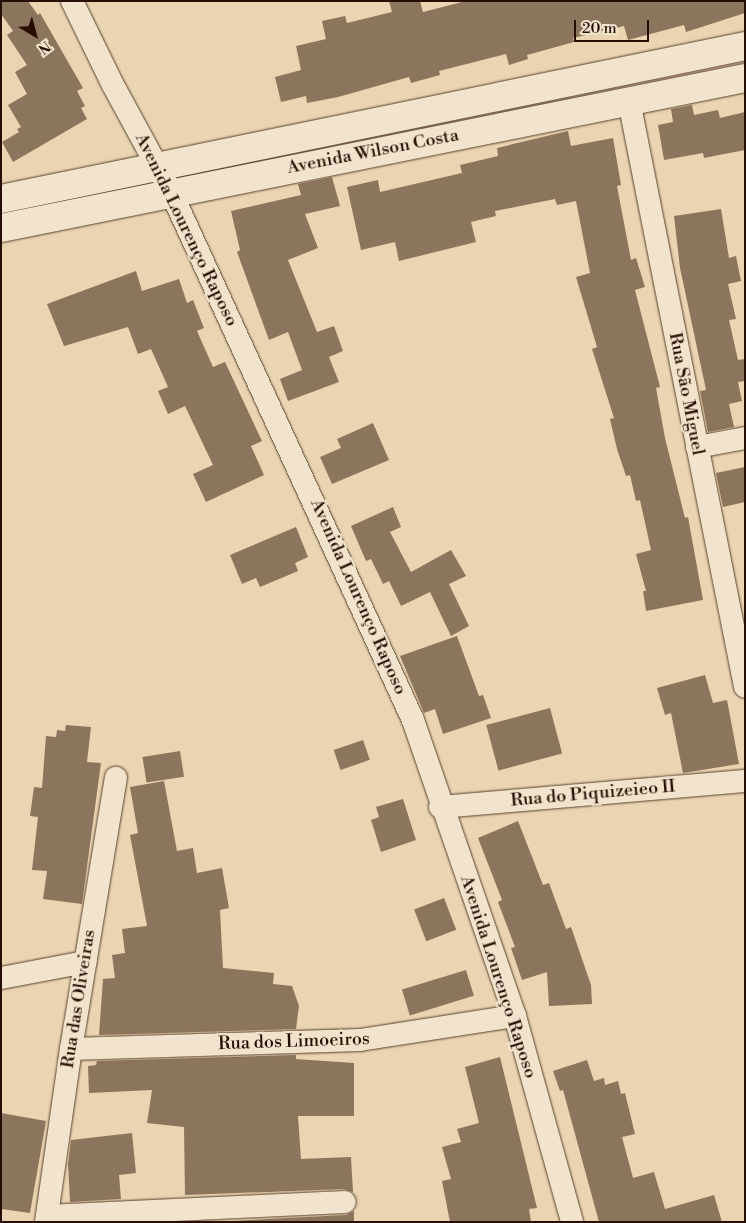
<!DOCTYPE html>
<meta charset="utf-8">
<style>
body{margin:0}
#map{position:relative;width:746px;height:1223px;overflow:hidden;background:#ead4b1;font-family:"Libre Bodoni",serif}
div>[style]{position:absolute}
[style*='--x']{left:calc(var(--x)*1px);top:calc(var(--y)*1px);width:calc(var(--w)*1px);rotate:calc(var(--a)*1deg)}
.building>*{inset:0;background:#8c755d;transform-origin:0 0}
.roads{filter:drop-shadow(0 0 1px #58402e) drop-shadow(0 0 1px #58402e)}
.street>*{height:22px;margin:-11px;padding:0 11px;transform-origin:11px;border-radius:11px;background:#f1e3cc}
.secondary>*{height:28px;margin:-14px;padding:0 14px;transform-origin:14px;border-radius:14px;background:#f1e3cc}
span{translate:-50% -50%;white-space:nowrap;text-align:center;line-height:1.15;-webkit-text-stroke:4.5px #f1e3cc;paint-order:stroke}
.street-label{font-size:18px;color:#270e02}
.frame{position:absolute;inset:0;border:2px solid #270e02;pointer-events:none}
.north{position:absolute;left:10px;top:10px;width:50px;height:50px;-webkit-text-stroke:4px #f1e3cc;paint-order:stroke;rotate:143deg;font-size:14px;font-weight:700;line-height:20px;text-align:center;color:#270e02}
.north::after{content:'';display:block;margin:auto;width:18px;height:22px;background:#270e02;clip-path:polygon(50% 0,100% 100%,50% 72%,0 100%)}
.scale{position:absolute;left:574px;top:20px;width:75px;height:22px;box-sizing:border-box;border:2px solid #270e02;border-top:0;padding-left:6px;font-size:15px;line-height:18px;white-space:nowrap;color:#270e02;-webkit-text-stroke:4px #f1e3cc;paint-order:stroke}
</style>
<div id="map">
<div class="building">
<div style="clip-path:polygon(1px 1px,28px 1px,38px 15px,40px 13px,83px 88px,77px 91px,85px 106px,81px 108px,87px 119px,13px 162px,2px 142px,19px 132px,17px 129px,21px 127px,8px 105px,27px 94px,15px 72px,27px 65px,7px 35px,13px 31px,1px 14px)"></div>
<div style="clip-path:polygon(389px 1px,420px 1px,423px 12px,466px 1px,745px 1px,745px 13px,686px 32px,684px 25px,628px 40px,624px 26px,573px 38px,574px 42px,527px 55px,528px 59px,509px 65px,506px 54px,439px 71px,440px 75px,411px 83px,409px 77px,338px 97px,307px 103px,306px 96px,281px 102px,275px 77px,301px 70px,296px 46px,326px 39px,322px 21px,345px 16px,347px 23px,392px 12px)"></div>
<div style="clip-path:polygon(692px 105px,694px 115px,718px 110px,720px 118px,745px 112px,745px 150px,704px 158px,703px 153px,664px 160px,658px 125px,673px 122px,671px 109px)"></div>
<div style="clip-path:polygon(568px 131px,571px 146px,613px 138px,621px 185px,617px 186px,631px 260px,636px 258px,645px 287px,635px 290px,660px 387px,656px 388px,665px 438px,685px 518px,688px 517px,703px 600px,646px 611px,643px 591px,646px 591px,636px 554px,651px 550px,640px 500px,636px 501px,630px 475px,626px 476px,617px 449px,610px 419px,614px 418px,592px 349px,597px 347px,576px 277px,590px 273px,576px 201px,557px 205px,555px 199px,495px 211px,496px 216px,471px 222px,476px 242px,399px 261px,395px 242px,361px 250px,347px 187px,378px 180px,380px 192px,462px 173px,460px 165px,498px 156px,497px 148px)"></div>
<div style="clip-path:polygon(332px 177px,340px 206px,305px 214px,318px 248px,288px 260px,317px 332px,334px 326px,343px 351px,329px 357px,339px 382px,288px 401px,280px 379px,302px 370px,288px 332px,269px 340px,237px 252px,240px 250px,231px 211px,301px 195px,298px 184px)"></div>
<div style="clip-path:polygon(721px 209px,729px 258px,736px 256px,741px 281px,728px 284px,736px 319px,729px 320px,738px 360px,745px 359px,745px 381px,738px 382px,742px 401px,729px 404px,734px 427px,708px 432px,700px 391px,706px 390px,680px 268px,674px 216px)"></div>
<div style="clip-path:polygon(136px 271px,142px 291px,179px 279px,187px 303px,193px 300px,204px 328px,197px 331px,213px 367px,225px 362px,262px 441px,251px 446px,264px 475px,206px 502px,193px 474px,213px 465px,185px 406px,168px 414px,158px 391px,168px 387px,151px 349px,138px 354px,128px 327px,64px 346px,47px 304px)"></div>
<div style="clip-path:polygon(373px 423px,389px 460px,332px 484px,320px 457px,341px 448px,337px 439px)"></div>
<div style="clip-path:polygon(745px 467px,745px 502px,723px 507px,716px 473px)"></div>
<div style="clip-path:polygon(393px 507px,401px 527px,390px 532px,411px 572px,451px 550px,466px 576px,449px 584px,469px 626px,451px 636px,430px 592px,401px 606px,389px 581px,383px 584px,371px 559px,366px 561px,351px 526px)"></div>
<div style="clip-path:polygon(296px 527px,308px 557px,295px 563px,298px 571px,260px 587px,256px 578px,242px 584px,230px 555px)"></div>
<div style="clip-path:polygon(457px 636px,479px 696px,483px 695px,491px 718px,443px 734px,435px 709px,424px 713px,400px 656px)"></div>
<div style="clip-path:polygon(705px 675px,713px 703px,727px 700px,739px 764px,683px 773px,671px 713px,665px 715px,657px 688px)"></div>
<div style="left:550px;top:708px;width:47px;height:66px;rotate:75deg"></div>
<div style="clip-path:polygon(66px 725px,91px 727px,87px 762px,101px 763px,82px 904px,43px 899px,47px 871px,32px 870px,38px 817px,30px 816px,34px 787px,42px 788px,46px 736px,56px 737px,57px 730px,65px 731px)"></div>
<div style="left:363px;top:740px;width:21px;height:31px;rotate:71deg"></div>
<div style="left:180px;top:751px;width:26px;height:38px;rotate:81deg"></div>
<div style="clip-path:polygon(164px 781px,177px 851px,193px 848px,197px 873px,222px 868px,229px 908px,220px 910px,223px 968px,274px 973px,273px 984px,292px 986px,299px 1006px,296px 1029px,99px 1035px,103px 979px,115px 978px,112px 955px,125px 953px,122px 929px,147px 926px,130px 835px,138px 833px,130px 787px)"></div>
<div style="clip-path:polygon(403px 799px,416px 840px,381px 852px,371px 820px,379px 817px,376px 807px)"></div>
<div style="clip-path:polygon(518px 821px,543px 885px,549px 883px,566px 929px,571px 927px,591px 985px,592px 1004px,549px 1006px,547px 972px,522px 980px,511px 948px,515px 947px,498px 902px,502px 900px,478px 838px)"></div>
<div style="left:444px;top:898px;width:34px;height:32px;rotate:69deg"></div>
<div style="left:466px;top:970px;width:27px;height:67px;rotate:73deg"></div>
<div style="clip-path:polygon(296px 1055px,296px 1059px,354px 1063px,354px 1116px,298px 1116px,301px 1159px,351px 1157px,353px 1192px,344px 1189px,185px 1195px,184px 1127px,147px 1123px,152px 1090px,89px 1093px,88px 1066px,96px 1065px,97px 1061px)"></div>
<div style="clip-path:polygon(500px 1057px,537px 1208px,529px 1209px,531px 1222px,450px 1222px,442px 1181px,451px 1179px,442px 1147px,461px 1142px,457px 1129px,479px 1123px,465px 1067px)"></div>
<div style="clip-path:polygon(587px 1060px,594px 1081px,604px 1078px,605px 1085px,618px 1081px,621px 1094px,625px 1093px,635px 1134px,622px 1137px,633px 1178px,654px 1172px,665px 1209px,714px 1195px,722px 1222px,599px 1222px,563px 1090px,560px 1091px,553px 1071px)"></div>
<div style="clip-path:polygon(1px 1113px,46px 1121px,30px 1213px,1px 1209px)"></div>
<div style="clip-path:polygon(132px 1133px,136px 1173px,119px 1175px,121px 1199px,70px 1202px,68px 1164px,71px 1140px)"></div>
<div style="clip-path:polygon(354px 1211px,354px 1222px,213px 1222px,346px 1215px)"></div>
</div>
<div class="roads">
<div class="street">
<div style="--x:72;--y:1;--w:93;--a:64"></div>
<div style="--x:113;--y:85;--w:122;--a:61.5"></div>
<div style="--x:171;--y:192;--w:581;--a:65.38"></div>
<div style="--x:413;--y:720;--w:313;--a:71"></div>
<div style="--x:515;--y:1016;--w:214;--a:74.5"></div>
<div style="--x:629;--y:101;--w:597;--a:78.8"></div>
<div style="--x:697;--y:447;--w:49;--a:-10.6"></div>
<div style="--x:440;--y:807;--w:306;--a:-4.9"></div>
<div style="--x:1;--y:978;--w:86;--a:-10.8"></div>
<div style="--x:71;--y:1049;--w:289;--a:-1.8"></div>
<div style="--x:360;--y:1040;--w:157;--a:-8.8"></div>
<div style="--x:47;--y:1216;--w:298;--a:-2.7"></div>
<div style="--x:46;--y:1222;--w:175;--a:-81.8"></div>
<div style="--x:71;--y:1049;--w:275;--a:-80.6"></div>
</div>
<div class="secondary">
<div style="--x:1;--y:199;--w:760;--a:-11.62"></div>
<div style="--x:1;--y:228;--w:759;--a:-11.4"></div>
</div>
</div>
<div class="street-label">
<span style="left:373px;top:152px;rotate:-11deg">Avenida Wilson Costa</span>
<span style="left:186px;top:230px;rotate:64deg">Avenida Lourenço Raposo</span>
<span style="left:686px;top:394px;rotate:79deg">Rua São Miguel</span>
<span style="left:358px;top:597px;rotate:66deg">Avenida Lourenço Raposo</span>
<span style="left:593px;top:794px;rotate:-5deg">Rua do Piquizeieo II</span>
<span style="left:498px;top:977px;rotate:72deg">Avenida Lourenço Raposo</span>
<span style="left:79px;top:999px;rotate:-81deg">Rua das Oliveiras</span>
<span style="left:294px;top:1042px;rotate:-2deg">Rua dos Limoeiros</span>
</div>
<div class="frame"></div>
<div class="north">N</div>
<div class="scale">20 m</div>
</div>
